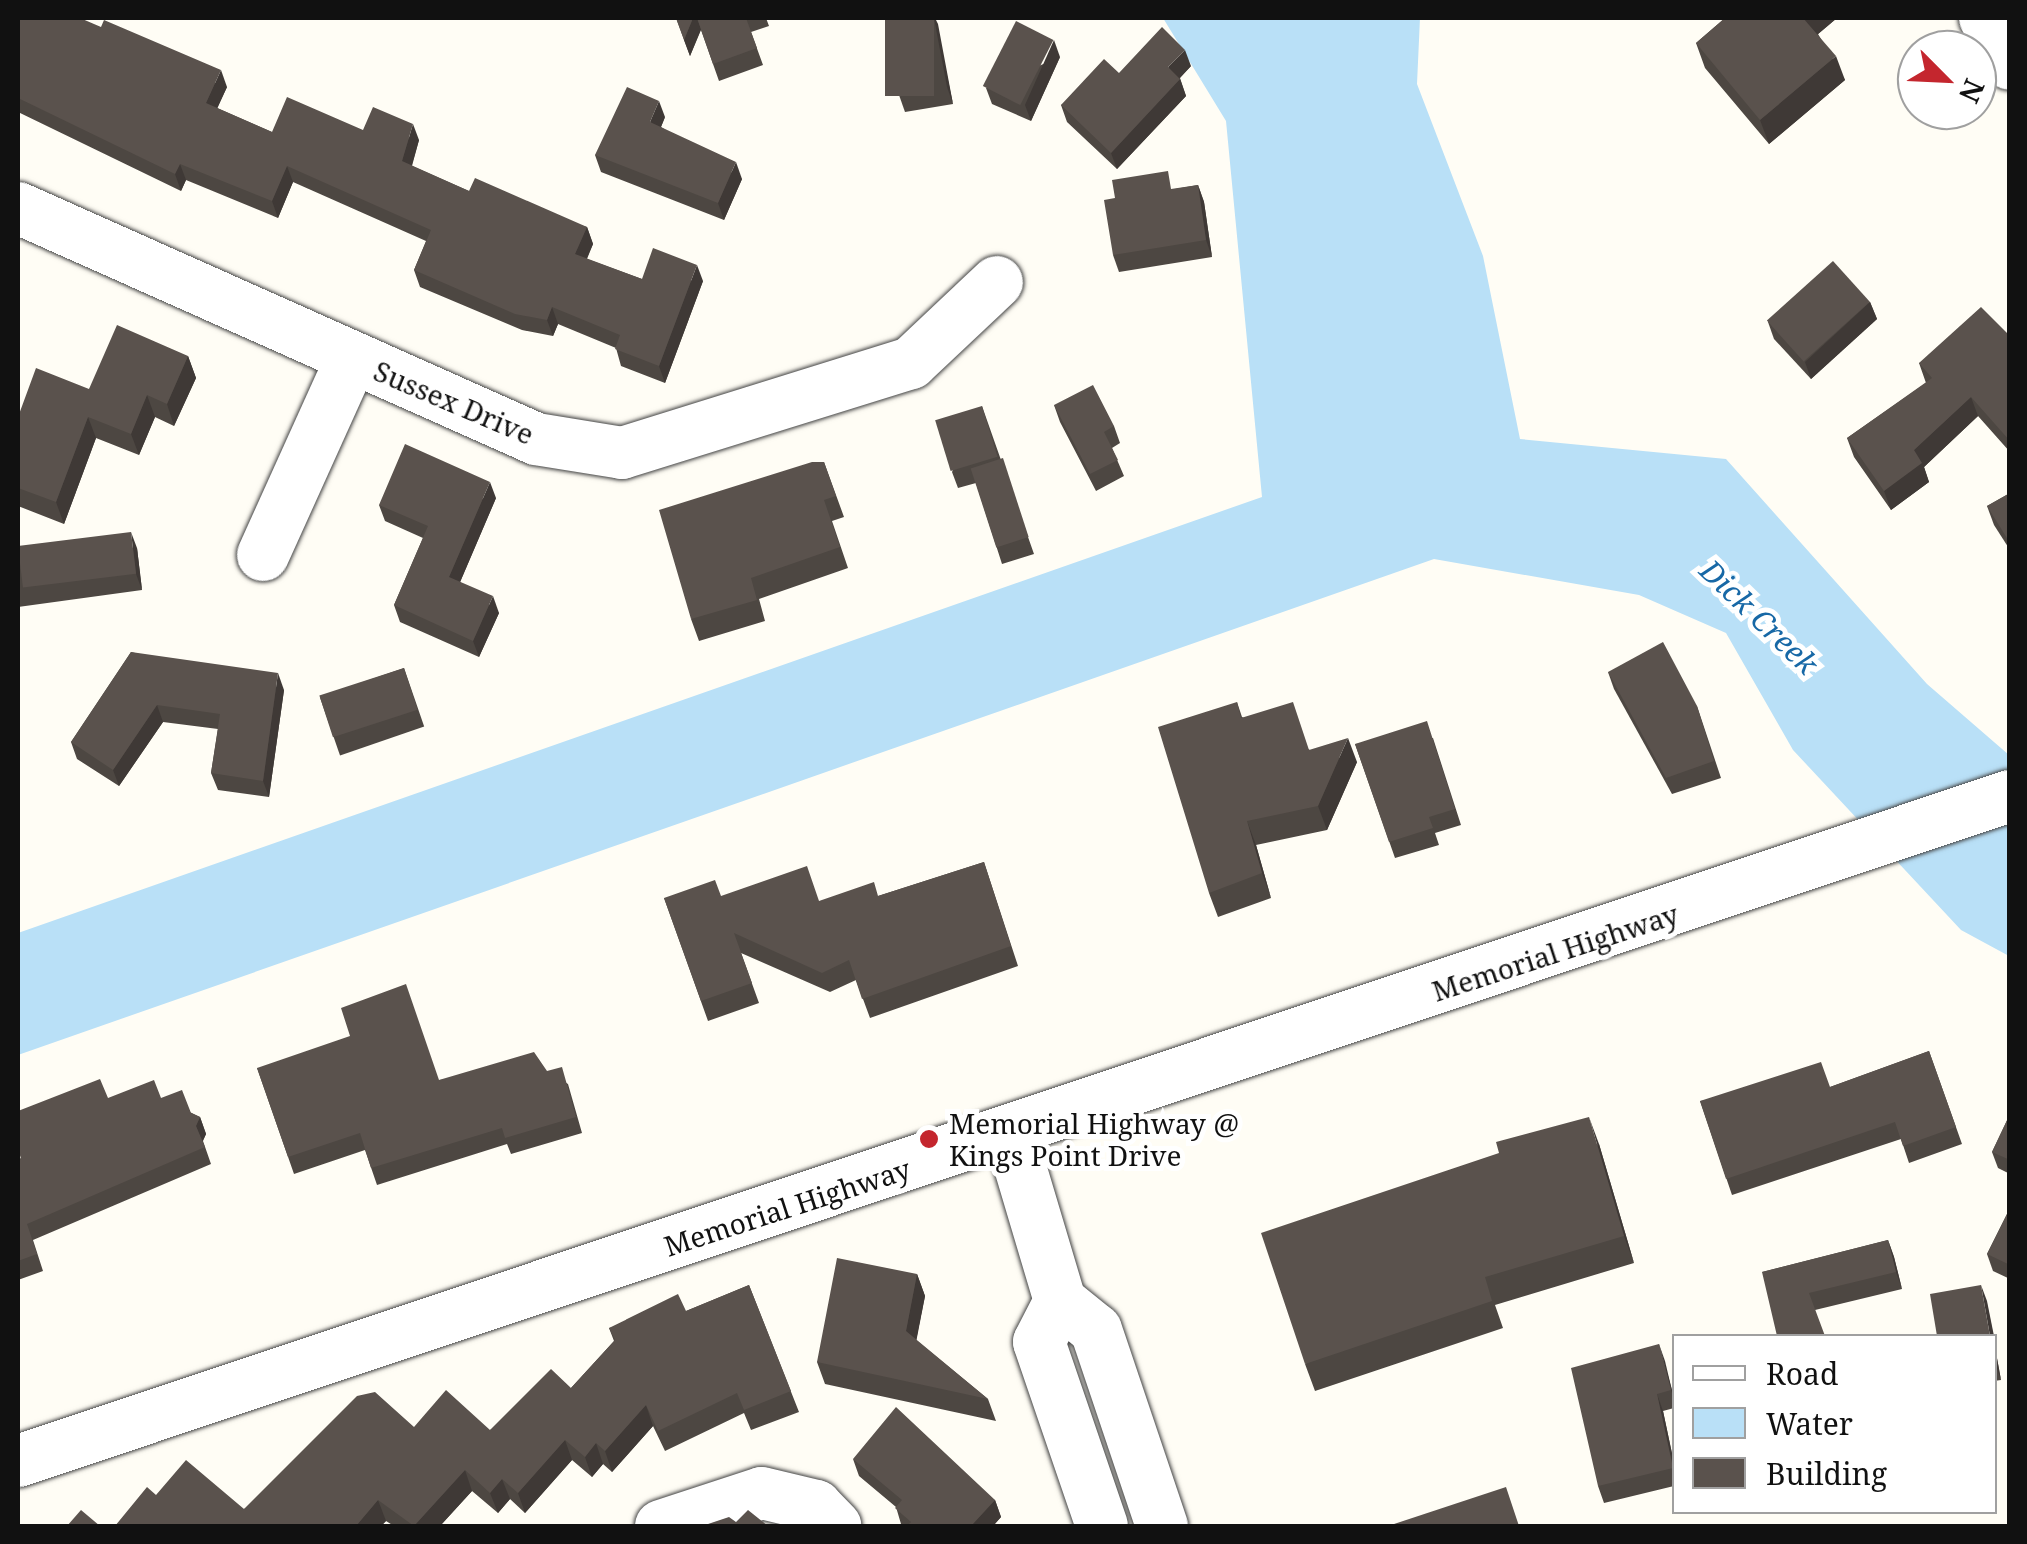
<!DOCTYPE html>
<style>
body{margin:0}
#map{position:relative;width:2027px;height:1544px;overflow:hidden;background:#fffdf5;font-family:"Noto Serif",serif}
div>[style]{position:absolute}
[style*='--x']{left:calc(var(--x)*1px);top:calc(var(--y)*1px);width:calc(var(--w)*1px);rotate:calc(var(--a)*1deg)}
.water>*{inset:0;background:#b9e0f7}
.roads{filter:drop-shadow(0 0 2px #444) drop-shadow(0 0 2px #444)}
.minor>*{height:52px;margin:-26px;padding:0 26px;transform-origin:26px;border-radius:26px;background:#fff}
.wall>*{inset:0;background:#4d4742;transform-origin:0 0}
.shaded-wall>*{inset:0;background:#3f3936}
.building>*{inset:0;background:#5a524d;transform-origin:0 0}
.dots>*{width:28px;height:28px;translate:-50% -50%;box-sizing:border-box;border:5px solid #fff;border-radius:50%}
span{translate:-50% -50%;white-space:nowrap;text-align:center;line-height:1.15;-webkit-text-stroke:10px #fff;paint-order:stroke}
.street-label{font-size:28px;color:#111}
.poi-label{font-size:28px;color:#111}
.left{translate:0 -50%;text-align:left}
.water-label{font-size:30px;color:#1768a6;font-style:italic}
.frame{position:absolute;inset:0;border:20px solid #111;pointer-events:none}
.legend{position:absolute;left:1672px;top:1334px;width:325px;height:180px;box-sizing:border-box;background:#fff;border:2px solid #a0a0a0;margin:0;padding:12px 18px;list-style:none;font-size:30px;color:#111}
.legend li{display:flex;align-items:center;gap:20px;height:50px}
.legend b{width:50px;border:2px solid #a0a0a0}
.north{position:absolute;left:1897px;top:30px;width:100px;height:100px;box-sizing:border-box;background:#fff;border:2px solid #a0a0a0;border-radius:50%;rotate:114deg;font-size:28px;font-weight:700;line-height:40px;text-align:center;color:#111}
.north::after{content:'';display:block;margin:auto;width:35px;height:45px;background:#c4262e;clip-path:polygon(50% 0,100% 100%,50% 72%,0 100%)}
</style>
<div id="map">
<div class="water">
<div style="clip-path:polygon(1163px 18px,1420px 18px,1417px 84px,1483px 256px,1520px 439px,1726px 459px,1927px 684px,2009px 755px,2009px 956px,1961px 930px,1793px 750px,1726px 633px,1639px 595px,1434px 559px,18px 1055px,18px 933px,1262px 497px,1226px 121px)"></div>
</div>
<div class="roads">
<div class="minor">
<div style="--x:1985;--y:18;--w:52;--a:61.5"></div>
<div style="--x:18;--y:208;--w:567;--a:24.03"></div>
<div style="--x:536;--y:439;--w:87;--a:9.2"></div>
<div style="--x:622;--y:453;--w:303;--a:-17.3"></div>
<div style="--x:911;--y:363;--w:118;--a:-43.3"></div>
<div style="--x:263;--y:555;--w:216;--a:-65.7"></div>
<div style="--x:1010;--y:1133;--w:175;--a:73.4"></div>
<div style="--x:1060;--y:1301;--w:46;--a:38.9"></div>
<div style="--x:1096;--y:1330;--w:207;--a:71.4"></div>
<div style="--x:1060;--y:1301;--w:46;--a:117.1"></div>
<div style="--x:1039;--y:1342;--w:194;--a:71.1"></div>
<div style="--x:18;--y:1461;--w:2100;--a:-18.46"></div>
<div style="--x:661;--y:1526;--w:106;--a:-18.1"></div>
<div style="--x:762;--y:1493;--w:56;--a:13.5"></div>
<div style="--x:816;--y:1506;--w:28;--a:46"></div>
</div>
</div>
<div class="wall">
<div style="clip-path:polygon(18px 18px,227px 87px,217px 108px,272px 132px,363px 130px,419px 140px,412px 166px,469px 191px,587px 227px,593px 244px,587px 259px,642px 279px,703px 281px,665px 383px,621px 366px,616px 348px,558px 324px,553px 336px,522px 330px,420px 287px,414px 270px,426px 241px,293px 182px,278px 218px,186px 180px,181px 191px,18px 112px)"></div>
<div style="clip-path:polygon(676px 18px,766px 18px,769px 26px,751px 32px,763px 65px,719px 81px,701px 30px,690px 56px)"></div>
<div style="clip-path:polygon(885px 18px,935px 18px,953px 104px,905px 112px,899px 95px)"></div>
<div style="clip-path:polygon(1725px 18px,1837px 18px,1818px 34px,1845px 80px,1769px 144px,1705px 68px,1696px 43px)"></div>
<div style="clip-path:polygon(1060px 57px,1031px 121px,992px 104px,986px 88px)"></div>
<div style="clip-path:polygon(1191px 66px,1180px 78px,1186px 96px,1117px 169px,1067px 122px,1061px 105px,1119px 73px)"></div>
<div style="clip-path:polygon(665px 117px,661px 127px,742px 179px,724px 220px,601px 172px,595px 155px)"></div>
<div style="clip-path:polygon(1198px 185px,1204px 202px,1212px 257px,1119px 272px,1113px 255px,1175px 189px)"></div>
<div style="clip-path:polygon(1870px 302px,1877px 319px,1811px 379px,1774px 339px,1768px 322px)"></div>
<div style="clip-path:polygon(2010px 336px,2010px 452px,1978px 416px,1924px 467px,1929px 482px,1891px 510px,1854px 457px,1847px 438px,1926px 383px,1919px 363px)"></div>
<div style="clip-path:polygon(188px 356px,196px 378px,174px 426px,155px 417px,139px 455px,96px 438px,64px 524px,18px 506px,18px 417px,89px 389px)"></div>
<div style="clip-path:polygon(1054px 405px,1114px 426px,1120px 443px,1112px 448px,1124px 476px,1096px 491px,1060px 422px)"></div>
<div style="clip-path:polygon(982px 406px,1034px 554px,1002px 564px,976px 483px,958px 488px,952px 472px)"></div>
<div style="clip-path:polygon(824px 462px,844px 517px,832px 521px,848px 568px,759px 599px,765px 621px,699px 641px,691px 619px)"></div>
<div style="clip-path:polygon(2010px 493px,2010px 550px,1994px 525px,1987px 506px)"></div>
<div style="clip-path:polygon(496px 498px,460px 582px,499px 613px,479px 657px,400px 622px,394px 605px,423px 538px,385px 521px,379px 505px)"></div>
<div style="clip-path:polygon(18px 547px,137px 548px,142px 590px,18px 607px)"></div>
<div style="clip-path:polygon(131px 652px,284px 690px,269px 797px,218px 790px,211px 773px,218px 729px,163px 722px,119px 786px,77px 759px,71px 742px)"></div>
<div style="left:404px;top:668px;width:62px;height:89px;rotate:71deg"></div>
<div style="clip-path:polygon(1608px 672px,1697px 706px,1721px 778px,1672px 794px,1614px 689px)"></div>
<div style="clip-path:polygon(1237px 702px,1242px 717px,1310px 750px,1357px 762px,1327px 830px,1256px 845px,1271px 898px,1218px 917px,1209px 893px)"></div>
<div style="clip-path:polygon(1433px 738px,1461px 825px,1435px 833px,1439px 845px,1395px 858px,1355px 744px)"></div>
<div style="clip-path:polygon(984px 862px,1018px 966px,870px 1018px,856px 980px,830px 992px,741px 953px,759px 1003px,708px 1021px,664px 898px,721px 896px,820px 901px,878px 896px)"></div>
<div style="clip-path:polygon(1929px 1051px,1962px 1144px,1909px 1163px,1901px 1139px,1732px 1195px,1700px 1101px,1830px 1087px)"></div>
<div style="clip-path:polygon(257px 1068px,439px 1080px,547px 1071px,568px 1084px,582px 1133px,511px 1154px,507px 1144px,377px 1185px,365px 1150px,294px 1174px)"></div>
<div style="clip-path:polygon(108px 1098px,161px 1098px,200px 1117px,206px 1134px,203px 1141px,211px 1164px,33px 1240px,43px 1271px,18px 1280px,18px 1160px)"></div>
<div style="clip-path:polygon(2010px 1114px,2010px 1174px,1998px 1168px,1992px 1152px)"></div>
<div style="clip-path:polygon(1599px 1144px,1634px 1263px,1495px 1305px,1503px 1328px,1315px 1391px,1305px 1364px)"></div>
<div style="clip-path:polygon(2010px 1208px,2010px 1279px,1993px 1271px,1987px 1254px)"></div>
<div style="clip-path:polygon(1888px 1240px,1894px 1257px,1902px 1289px,1815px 1310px,1762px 1272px)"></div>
<div style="clip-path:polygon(917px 1274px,925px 1296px,916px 1340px,988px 1399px,996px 1421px,825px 1384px,817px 1362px)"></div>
<div style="clip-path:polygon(749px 1285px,799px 1412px,751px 1430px,744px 1413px,665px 1451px,653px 1426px,612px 1472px,603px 1464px,592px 1477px,572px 1460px,525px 1513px,510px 1499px,498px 1513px,472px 1491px,440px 1526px,394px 1526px,386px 1521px,381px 1526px,115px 1526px,156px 1495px,244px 1509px,414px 1427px,490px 1430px,571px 1388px,614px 1341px,609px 1328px,686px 1311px)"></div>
<div style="clip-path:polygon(1994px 1342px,2001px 1380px,1994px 1381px)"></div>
<div style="clip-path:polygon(1659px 1344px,1674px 1397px,1674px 1408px,1663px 1411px,1674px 1463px,1674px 1486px,1604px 1503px,1598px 1486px)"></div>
<div style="clip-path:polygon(853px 1459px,995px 1500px,1001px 1517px,993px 1526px,903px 1526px,901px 1524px,896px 1507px,859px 1476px)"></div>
</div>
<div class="shaded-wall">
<div style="clip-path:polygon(693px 18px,697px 18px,701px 29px,690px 56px,684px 40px)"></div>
<div style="clip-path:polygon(934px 18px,935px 18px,938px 24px,953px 104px,947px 87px)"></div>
<div style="clip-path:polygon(1802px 18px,1837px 18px,1811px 40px)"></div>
<div style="clip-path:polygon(1054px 40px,1060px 57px,1031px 121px,1025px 105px)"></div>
<div style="clip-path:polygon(1185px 50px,1191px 66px,1174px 84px,1168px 67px)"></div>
<div style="clip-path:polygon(1836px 56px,1845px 80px,1769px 144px,1760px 120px)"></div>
<div style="clip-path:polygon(221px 70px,227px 87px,212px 120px,206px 103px)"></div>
<div style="clip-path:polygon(1180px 79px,1186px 96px,1117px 169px,1111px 153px)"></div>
<div style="clip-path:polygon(659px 101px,665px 117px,656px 139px,650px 122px)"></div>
<div style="clip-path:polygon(413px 124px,419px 140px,408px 178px,402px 161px)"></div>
<div style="clip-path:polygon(736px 162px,742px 179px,724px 220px,718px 203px)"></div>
<div style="clip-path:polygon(180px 164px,186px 180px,181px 191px,175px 174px)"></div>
<div style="clip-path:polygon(287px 166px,293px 182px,278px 218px,272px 201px)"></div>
<div style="clip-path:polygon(1198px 185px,1204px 202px,1212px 257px,1206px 240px)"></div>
<div style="clip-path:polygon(587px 227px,593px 244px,581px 271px,575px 254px)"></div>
<div style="clip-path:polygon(697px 265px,703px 281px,665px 383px,659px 366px)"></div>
<div style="clip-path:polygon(1870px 302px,1877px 319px,1811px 379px,1805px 362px)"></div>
<div style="clip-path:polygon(552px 307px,558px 324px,553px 336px,547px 320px)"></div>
<div style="clip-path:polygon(188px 356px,196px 378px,174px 426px,167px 404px)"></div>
<div style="clip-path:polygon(147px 395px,155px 417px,139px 455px,131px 434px)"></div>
<div style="clip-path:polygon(1971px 397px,1978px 416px,1924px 467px,1929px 482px,1891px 510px,1884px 491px,1914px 450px)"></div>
<div style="clip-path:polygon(88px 417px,96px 438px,64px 524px,56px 502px)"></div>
<div style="clip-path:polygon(490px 482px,496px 498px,455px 594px,449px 577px)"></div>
<div style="clip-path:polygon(131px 532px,137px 548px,142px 590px,136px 574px)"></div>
<div style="clip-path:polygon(493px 596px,499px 613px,479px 657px,473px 641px)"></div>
<div style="clip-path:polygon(278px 673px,284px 690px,269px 797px,263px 781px)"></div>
<div style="clip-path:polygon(157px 705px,163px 722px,119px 786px,113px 770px)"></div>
<div style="clip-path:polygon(1348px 738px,1357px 762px,1327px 830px,1318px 806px)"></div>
<div style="clip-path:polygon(1247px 821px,1256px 845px,1271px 898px,1262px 873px)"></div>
<div style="clip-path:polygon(200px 1117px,206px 1134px,202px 1142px,196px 1126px)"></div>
<div style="clip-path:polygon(1589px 1117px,1599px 1144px,1634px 1263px,1624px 1236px)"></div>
<div style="clip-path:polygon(1888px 1240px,1894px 1257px,1902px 1289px,1896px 1272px)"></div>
<div style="clip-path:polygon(917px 1274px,925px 1296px,914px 1353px,906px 1331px)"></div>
<div style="clip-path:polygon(1981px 1285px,1987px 1301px,1994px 1336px,1990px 1336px)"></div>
<div style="clip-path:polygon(1994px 1342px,2001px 1380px,1995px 1363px)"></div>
<div style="clip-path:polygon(1659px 1344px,1665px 1361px,1674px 1399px,1671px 1390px)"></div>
<div style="clip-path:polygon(1657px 1394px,1663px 1411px,1674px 1463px,1674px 1472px)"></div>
<div style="clip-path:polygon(646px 1405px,653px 1426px,612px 1472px,605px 1451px)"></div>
<div style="clip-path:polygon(565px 1440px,572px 1460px,525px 1513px,518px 1493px)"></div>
<div style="clip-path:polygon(596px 1443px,603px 1464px,592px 1477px,585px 1457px)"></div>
<div style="clip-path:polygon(465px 1470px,472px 1491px,440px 1526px,414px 1526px)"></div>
<div style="clip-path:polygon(502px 1479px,510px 1499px,498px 1513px,490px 1493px)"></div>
<div style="clip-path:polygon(378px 1500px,386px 1521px,381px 1526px,356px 1526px)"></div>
<div style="clip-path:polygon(995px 1500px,1001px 1517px,993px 1526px,971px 1526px)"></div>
</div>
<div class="building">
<div style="clip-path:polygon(18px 18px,80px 18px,101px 27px,104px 20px,221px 70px,206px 103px,272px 132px,287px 97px,363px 130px,373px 107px,413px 124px,402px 161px,469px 191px,475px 178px,587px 227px,575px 254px,642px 279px,653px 248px,697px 265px,659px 366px,615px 349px,620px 335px,552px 307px,547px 320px,515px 314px,414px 270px,431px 230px,287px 166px,272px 201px,180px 164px,175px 174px,18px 98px)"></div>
<div style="clip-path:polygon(676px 18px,693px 18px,684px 40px)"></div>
<div style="clip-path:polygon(697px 18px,746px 18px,757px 48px,713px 64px)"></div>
<div style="left:885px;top:18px;width:49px;height:78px"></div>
<div style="clip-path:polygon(1725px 18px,1803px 18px,1836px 56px,1760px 120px,1696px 43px)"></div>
<div style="left:1016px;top:21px;width:42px;height:73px;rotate:27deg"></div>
<div style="clip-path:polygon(1162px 27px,1185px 50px,1168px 67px,1180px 79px,1111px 153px,1061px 105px,1104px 59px,1119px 73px)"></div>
<div style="clip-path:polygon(627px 87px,659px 101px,650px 122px,736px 162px,718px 203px,595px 155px)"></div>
<div style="clip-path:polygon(1168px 171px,1171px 189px,1198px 185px,1206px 240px,1113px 255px,1104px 200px,1115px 198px,1112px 180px)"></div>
<div style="left:1833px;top:261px;width:55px;height:89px;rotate:48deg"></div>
<div style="clip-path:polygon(1981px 307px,2010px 336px,2010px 441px,1971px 397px,1914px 450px,1922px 463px,1884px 491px,1847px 438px,1932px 378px,1919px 363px)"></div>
<div style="clip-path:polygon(117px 325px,188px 356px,167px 404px,147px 395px,131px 434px,88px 417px,56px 502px,18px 488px,18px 417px,36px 368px,89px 389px)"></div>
<div style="clip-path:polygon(1093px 385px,1114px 426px,1104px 432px,1118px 460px,1090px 474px,1054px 405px)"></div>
<div style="left:982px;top:406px;width:53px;height:49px;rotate:73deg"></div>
<div style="clip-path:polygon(405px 444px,490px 482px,449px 577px,493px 596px,473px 641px,394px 605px,428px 526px,379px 505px)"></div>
<div style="left:1003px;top:458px;width:83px;height:34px;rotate:72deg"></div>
<div style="clip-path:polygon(812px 462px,824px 462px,836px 496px,824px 500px,840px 547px,751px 578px,757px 600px,691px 619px,659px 510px)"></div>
<div style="clip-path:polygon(2010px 493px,2010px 543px,1987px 506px)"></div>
<div style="left:131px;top:532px;width:42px;height:114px;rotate:83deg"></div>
<div style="clip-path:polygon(1663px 642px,1697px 706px,1714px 761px,1666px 778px,1608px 672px)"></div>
<div style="clip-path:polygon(131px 652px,278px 673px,263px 781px,211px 773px,220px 714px,157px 705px,113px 770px,71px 742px)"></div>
<div style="left:404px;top:668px;width:44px;height:89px;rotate:72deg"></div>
<div style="clip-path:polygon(1237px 702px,1241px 718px,1293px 702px,1309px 750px,1348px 738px,1318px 806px,1247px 821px,1262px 873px,1209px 893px,1158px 727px)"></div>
<div style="clip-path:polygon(1427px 721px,1455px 809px,1429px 817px,1433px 828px,1389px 842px,1355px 744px)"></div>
<div style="clip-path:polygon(984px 862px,1011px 946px,862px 999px,849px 960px,822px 973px,734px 933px,752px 983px,701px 1001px,664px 898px,715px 880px,721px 896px,807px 866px,819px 901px,874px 882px,878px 896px)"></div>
<div style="clip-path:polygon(406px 984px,439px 1080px,534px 1052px,547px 1071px,562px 1067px,576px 1117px,505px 1138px,502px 1128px,371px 1168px,360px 1133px,288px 1157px,257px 1068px,350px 1036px,341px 1008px)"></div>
<div style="clip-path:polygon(1929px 1051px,1956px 1127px,1903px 1146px,1895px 1122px,1726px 1179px,1700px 1101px,1821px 1062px,1830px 1087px)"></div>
<div style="clip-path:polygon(100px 1079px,108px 1098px,154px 1080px,161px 1098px,182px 1090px,191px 1113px,200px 1117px,196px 1126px,205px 1147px,27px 1224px,37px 1254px,18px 1261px,18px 1160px,21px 1159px,18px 1148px,18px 1111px)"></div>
<div style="clip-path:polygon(2010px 1114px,2010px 1160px,1992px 1152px)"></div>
<div style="clip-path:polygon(1589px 1117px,1624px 1236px,1485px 1277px,1492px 1301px,1305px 1364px,1261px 1233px,1499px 1153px,1496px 1142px)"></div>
<div style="clip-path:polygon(2010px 1208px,2010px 1265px,1987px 1254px)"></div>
<div style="clip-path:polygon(1888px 1240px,1896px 1272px,1809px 1293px,1825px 1336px,1777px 1336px,1762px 1272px)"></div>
<div style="clip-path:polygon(837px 1258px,917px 1274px,906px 1331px,988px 1399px,817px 1362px)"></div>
<div style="clip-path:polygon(749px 1285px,791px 1391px,744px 1410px,737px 1393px,658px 1431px,646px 1405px,605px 1451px,596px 1443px,585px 1457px,565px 1440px,518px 1493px,502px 1479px,490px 1493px,465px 1470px,414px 1526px,378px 1500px,356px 1526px,115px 1526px,147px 1487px,156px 1495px,186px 1460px,244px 1509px,357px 1396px,375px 1392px,414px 1427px,446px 1390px,490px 1430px,551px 1369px,571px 1388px,615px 1340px,609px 1328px,678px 1294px,686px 1311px)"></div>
<div style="clip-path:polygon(1981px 1285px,1990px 1336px,1937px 1336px,1930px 1294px)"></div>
<div style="clip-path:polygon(1659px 1344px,1671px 1390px,1657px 1394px,1673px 1468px,1598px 1486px,1571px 1368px)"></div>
<div style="clip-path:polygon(896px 1407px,995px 1500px,971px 1526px,907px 1526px,911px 1522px,895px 1508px,902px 1500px,853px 1459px)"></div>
<div style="clip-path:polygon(1506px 1487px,1519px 1526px,1388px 1526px)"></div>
<div style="clip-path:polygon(81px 1510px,100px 1526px,67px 1526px)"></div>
<div style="clip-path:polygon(748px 1510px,768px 1526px,702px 1526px,729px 1517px,736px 1522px)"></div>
</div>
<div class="dots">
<div style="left:929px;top:1139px;background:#c4262e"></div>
</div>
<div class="street-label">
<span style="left:454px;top:402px;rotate:23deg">Sussex Drive</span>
<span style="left:1555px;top:952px;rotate:-18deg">Memorial Highway</span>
<span style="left:787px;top:1207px;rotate:-18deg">Memorial Highway</span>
</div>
<div class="poi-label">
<span class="left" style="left:949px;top:1139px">Memorial Highway @<br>Kings Point Drive</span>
</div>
<div class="water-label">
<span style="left:1759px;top:617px;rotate:44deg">Dick Creek</span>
</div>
<div class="frame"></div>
<ul class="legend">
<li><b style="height:12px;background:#fff"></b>Road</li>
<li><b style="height:28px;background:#b9e0f7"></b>Water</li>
<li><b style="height:28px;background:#5a524d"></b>Building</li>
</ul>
<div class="north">N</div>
</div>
